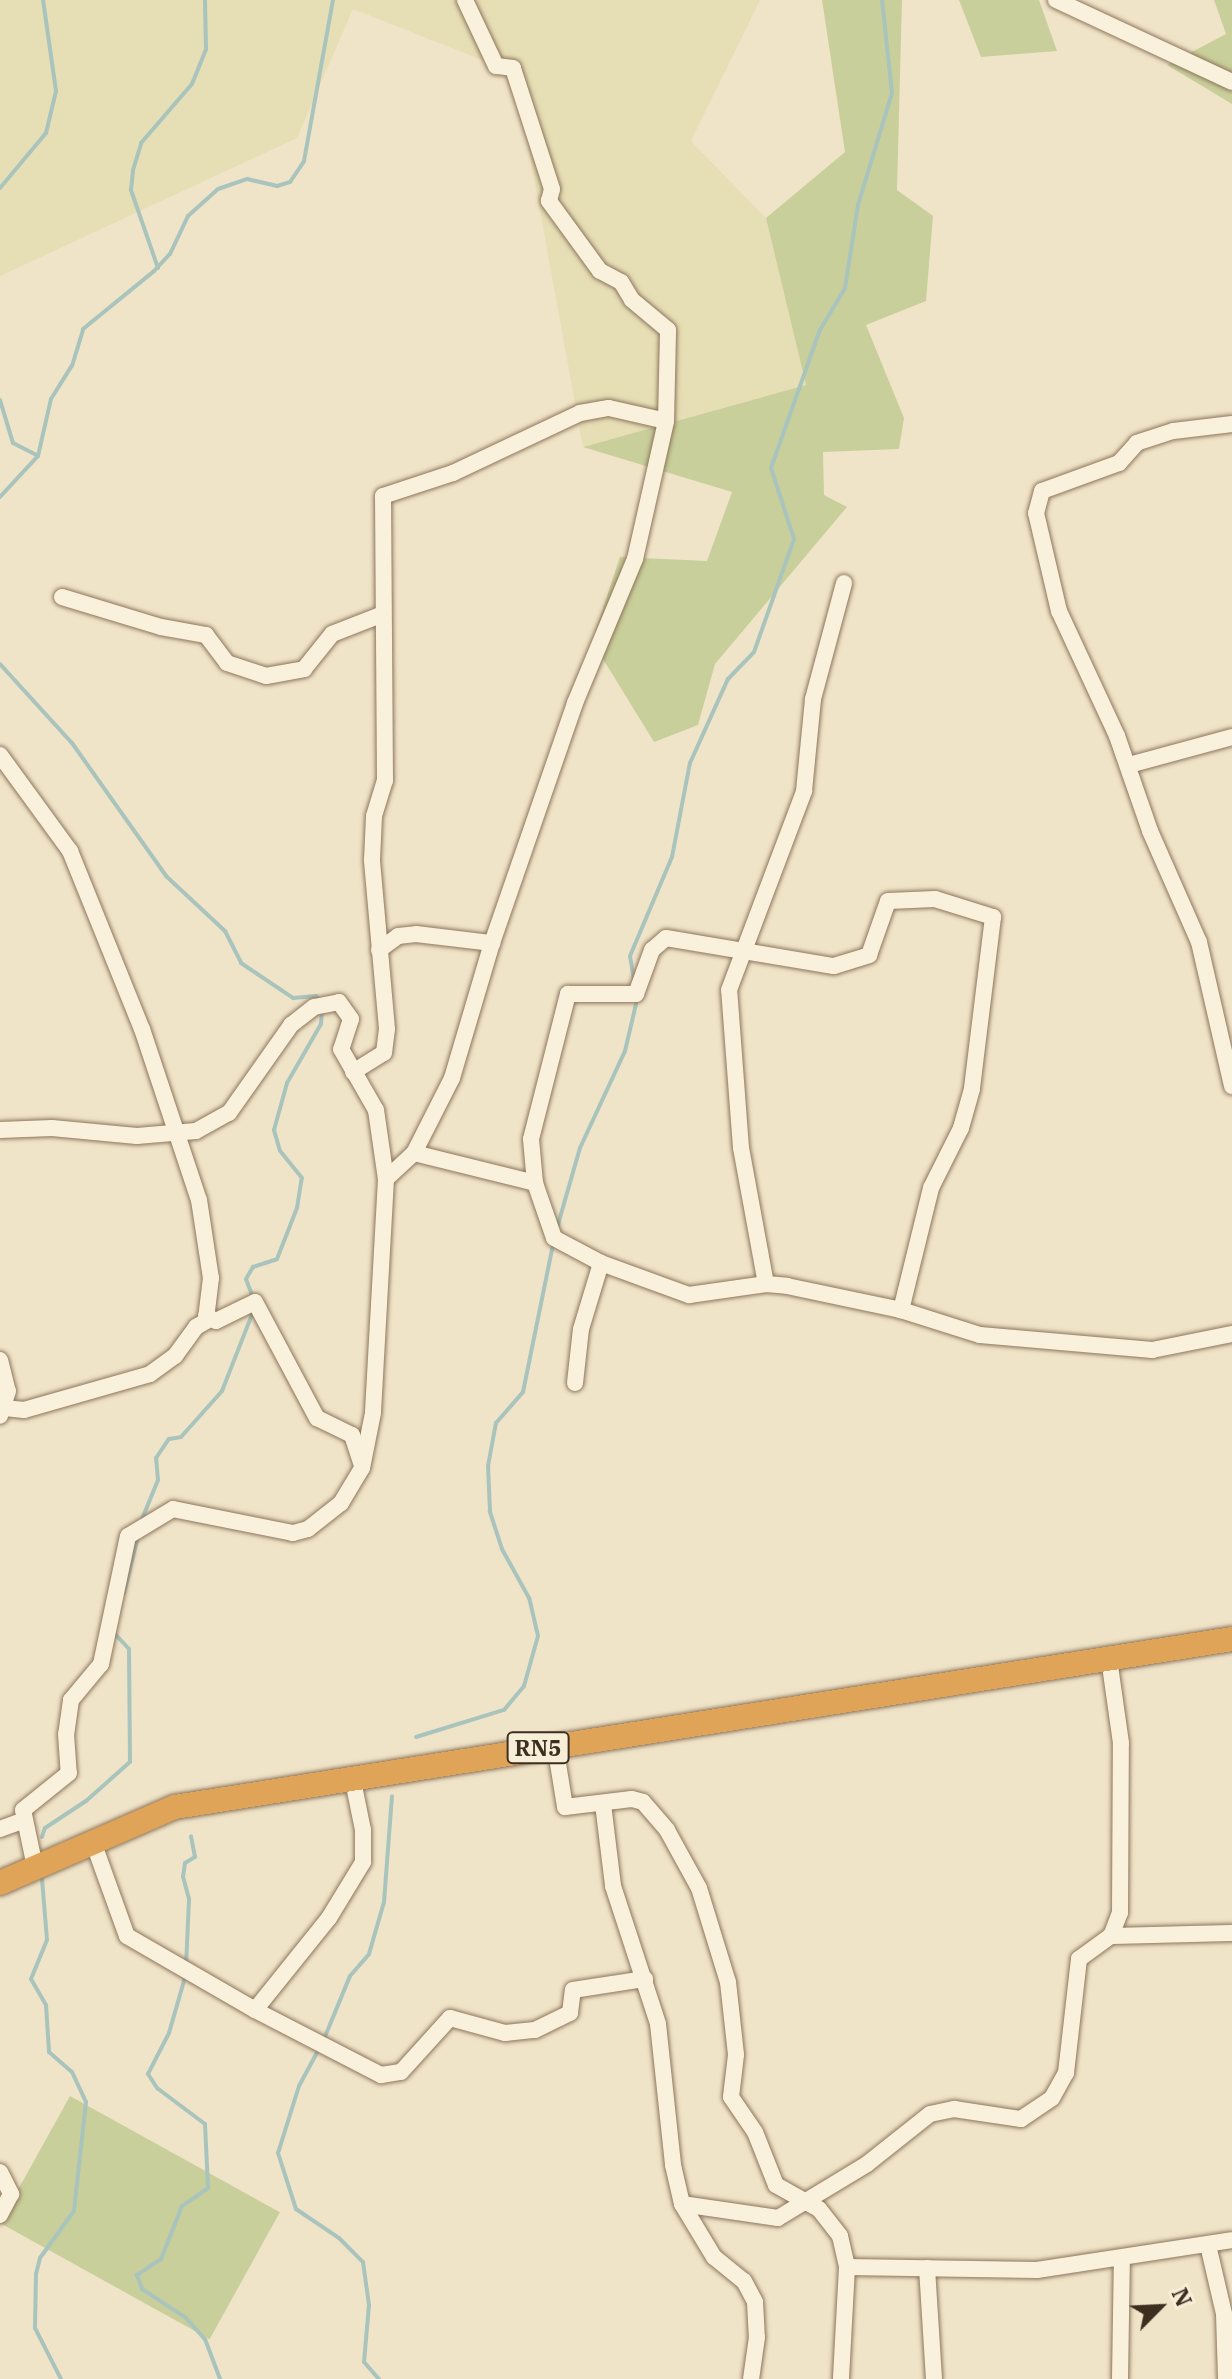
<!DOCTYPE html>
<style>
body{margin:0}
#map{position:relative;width:1232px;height:2379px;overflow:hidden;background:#f0e4c8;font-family:"IBM Plex Serif",serif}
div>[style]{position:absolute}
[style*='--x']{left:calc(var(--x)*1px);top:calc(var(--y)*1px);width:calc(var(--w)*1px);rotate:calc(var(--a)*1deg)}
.farmland>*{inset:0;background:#e6deb5}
.green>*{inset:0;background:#c9cf9b;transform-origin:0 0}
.stream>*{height:4px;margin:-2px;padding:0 2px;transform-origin:2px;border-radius:2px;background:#a9c4bc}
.roads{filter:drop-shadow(0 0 2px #8d765c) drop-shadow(0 0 2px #8d765c)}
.minor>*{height:16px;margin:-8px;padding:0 8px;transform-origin:8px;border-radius:8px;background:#faf1dc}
.highway>*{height:24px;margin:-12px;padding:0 12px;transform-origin:12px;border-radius:12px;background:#e0a458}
span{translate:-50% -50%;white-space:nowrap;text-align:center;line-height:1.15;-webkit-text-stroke:8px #f7eed8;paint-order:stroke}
.shield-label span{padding:2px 6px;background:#f7eed8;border:2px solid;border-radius:6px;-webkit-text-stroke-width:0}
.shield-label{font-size:22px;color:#3d2e20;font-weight:700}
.north{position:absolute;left:1120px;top:2267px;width:80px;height:80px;-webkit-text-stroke:6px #f7eed8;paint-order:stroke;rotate:66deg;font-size:22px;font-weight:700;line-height:32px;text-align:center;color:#3d2e20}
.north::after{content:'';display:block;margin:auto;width:28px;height:36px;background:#3d2e20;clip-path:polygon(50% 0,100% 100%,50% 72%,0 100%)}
</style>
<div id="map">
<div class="farmland">
<div style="clip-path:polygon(0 0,760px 0,691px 141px,766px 218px,806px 385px,583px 447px,515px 73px,353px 9px,297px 138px,0 276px)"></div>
</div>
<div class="green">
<div style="clip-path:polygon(822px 0,902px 0,897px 190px,933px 216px,926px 301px,866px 325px,904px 418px,899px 449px,823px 452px,824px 495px,847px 507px,715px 664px,698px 725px,654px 742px,592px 641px,620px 557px,707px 561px,732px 492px,583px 447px,806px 385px,766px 218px,845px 152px)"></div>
<div style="clip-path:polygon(959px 0,1039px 0,1057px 51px,981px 57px)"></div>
<div style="clip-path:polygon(1214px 0,1232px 0,1232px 104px,1167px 65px,1226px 34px)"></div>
<div style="left:70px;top:2096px;width:240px;height:145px;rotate:29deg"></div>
</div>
<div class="stream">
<div style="--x:0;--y:188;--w:72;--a:-50.1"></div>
<div style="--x:46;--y:133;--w:43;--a:-76.6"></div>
<div style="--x:56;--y:91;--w:92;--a:-98.1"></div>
<div style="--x:158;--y:268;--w:83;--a:-109.1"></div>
<div style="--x:131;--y:190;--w:20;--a:-84"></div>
<div style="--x:133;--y:170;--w:28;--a:-73"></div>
<div style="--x:141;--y:143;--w:78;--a:-49.2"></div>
<div style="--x:192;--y:84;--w:38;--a:-68"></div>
<div style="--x:206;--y:49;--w:49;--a:-91.2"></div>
<div style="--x:0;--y:400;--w:45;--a:73.2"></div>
<div style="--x:13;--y:443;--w:28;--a:27"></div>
<div style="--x:0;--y:497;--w:56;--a:-47.2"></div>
<div style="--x:38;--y:456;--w:58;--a:-77.2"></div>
<div style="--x:51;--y:399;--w:39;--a:-58"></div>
<div style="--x:72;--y:366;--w:39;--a:-73"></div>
<div style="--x:83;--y:329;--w:92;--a:-39.2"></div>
<div style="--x:154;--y:271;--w:23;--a:-47"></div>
<div style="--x:170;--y:254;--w:42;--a:-64.7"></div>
<div style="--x:188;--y:216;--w:40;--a:-42"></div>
<div style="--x:218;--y:189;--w:31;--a:-19"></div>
<div style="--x:247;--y:179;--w:31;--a:13"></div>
<div style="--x:277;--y:186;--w:14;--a:-17"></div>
<div style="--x:290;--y:182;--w:25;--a:-56"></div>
<div style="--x:304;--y:161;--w:164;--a:-79.8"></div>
<div style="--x:0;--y:664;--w:107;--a:47.7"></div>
<div style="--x:72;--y:743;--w:163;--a:54.7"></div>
<div style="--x:166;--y:876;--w:81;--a:43"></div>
<div style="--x:225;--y:931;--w:36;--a:63"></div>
<div style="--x:241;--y:963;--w:63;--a:33.9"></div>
<div style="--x:293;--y:998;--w:23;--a:-5"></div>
<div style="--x:316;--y:996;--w:5;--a:53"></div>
<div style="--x:634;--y:979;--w:23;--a:-100"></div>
<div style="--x:630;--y:956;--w:108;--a:-67"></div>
<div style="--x:672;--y:857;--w:96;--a:-79.2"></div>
<div style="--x:690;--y:763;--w:92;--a:-65.7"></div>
<div style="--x:728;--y:679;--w:37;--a:-46"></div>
<div style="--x:754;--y:652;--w:120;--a:-70.5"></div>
<div style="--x:794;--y:539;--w:75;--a:-107.9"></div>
<div style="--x:771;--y:468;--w:146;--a:-70.5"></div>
<div style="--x:820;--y:330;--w:49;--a:-59.2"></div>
<div style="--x:845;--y:288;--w:84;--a:-81.1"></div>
<div style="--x:858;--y:205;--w:117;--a:-73.1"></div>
<div style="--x:892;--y:93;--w:94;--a:-96.1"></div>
<div style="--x:557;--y:1228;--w:83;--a:-74"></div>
<div style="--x:580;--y:1148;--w:107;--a:-65.1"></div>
<div style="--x:625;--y:1051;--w:52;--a:-76.8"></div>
<div style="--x:254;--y:1300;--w:22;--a:-111"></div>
<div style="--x:246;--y:1279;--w:14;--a:-60"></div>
<div style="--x:253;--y:1267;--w:25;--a:-18"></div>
<div style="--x:277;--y:1259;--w:55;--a:-68.6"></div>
<div style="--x:297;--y:1208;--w:30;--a:-81"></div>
<div style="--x:302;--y:1178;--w:35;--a:-129"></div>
<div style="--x:280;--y:1151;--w:22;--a:-106"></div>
<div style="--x:274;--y:1130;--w:49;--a:-74.5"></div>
<div style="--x:287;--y:1083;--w:68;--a:-60"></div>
<div style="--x:321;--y:1024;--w:15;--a:-86"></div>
<div style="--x:142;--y:1519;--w:42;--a:-67.7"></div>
<div style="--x:158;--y:1480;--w:22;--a:-95"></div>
<div style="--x:156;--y:1458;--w:23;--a:-56"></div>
<div style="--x:169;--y:1439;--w:12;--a:-9"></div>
<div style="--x:181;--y:1437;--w:62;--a:-48.3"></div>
<div style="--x:222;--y:1391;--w:85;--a:-68.6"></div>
<div style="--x:124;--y:1593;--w:59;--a:-76.2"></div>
<div style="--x:416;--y:1737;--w:92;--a:-17.1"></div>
<div style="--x:504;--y:1710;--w:31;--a:-50"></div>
<div style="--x:524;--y:1686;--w:52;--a:-74.4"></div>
<div style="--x:538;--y:1636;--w:39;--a:-103"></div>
<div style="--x:529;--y:1598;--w:56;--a:-118.9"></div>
<div style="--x:502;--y:1549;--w:40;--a:-108"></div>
<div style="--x:490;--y:1511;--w:45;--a:-92.5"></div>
<div style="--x:488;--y:1466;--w:44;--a:-79.5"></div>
<div style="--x:496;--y:1423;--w:41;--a:-48.9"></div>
<div style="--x:523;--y:1392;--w:151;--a:-78.5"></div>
<div style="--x:42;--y:1837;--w:9;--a:-72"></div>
<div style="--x:45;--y:1828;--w:49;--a:-33.4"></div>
<div style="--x:86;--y:1801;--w:59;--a:-41.6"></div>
<div style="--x:130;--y:1762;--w:113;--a:-90.5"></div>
<div style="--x:129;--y:1649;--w:22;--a:-133"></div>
<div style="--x:42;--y:1879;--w:61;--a:85.3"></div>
<div style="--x:47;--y:1940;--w:42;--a:112.3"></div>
<div style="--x:31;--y:1979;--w:30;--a:60"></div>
<div style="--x:46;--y:2005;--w:47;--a:86.3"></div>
<div style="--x:49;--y:2052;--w:30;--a:41"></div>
<div style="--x:72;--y:2072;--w:33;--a:65"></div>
<div style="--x:86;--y:2102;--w:110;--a:96.3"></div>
<div style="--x:74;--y:2211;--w:58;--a:125.9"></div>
<div style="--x:40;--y:2258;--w:16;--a:104"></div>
<div style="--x:36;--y:2274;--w:54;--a:91.1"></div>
<div style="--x:35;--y:2328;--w:57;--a:63"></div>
<div style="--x:186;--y:1966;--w:67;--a:-87.4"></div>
<div style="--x:189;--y:1899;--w:23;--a:-105"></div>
<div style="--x:183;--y:1877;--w:14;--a:-82"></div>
<div style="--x:185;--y:1863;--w:12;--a:-31"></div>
<div style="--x:195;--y:1857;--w:21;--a:-101"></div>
<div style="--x:186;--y:1974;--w:61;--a:106.1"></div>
<div style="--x:169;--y:2033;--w:46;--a:117.1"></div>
<div style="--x:148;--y:2074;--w:17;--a:57"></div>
<div style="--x:157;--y:2088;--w:60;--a:36.9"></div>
<div style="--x:205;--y:2124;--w:64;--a:87.3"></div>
<div style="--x:208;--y:2188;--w:32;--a:145"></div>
<div style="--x:182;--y:2206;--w:57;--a:111.6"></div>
<div style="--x:161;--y:2259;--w:29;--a:146"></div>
<div style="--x:137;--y:2275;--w:15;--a:70"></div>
<div style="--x:142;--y:2289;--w:51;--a:33.1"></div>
<div style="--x:185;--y:2317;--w:30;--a:48"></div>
<div style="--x:205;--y:2339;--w:43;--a:69.4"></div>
<div style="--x:324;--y:2039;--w:68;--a:-67.6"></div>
<div style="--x:350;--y:1976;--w:29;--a:-49"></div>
<div style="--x:369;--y:1954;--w:54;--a:-73.9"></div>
<div style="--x:384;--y:1902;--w:106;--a:-85.7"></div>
<div style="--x:320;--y:2047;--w:44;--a:118.3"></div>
<div style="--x:299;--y:2086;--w:70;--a:107.4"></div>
<div style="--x:278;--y:2153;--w:59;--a:72.2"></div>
<div style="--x:296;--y:2209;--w:52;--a:34"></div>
<div style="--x:339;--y:2238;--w:34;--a:45"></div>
<div style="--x:363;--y:2262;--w:43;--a:82.1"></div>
<div style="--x:369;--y:2305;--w:57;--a:95"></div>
<div style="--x:364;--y:2362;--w:23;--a:49"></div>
</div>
<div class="roads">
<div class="minor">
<div style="--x:1056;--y:0;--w:194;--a:25"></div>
<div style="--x:1232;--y:424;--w:59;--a:173.2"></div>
<div style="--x:1173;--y:431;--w:38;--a:162"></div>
<div style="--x:1137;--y:443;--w:27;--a:132"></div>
<div style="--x:1119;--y:463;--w:82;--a:160"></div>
<div style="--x:1042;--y:491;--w:23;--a:105"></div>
<div style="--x:1036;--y:513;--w:101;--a:76.8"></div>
<div style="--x:1059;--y:611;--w:138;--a:65.1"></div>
<div style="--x:1117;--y:736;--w:101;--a:70.8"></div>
<div style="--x:1150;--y:831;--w:121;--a:66.2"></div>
<div style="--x:1199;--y:942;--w:148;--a:77.1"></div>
<div style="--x:62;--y:597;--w:103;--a:16.9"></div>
<div style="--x:161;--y:627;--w:46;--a:10.1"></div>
<div style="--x:206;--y:635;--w:35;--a:53"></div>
<div style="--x:227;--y:663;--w:41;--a:18.4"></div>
<div style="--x:266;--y:676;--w:39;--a:-10"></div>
<div style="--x:304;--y:669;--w:45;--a:-51.3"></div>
<div style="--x:332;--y:634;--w:55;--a:-21.4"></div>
<div style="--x:0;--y:755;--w:119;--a:53.9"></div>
<div style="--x:70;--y:851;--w:192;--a:68"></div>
<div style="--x:142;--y:1029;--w:180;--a:71.6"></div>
<div style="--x:199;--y:1200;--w:79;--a:81.3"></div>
<div style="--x:211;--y:1278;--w:38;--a:97"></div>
<div style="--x:206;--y:1316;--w:11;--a:27"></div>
<div style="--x:216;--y:1321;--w:43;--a:-26"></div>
<div style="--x:255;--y:1302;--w:132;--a:61.9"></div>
<div style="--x:317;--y:1418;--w:39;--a:26"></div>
<div style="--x:352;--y:1435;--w:33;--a:72"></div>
<div style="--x:1129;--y:765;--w:107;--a:-15.2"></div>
<div style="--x:379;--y:950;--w:24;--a:-36"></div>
<div style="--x:398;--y:936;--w:18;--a:-6"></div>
<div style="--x:416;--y:934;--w:77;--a:6.8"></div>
<div style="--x:492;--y:943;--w:254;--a:-70.9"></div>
<div style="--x:575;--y:703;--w:156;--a:-67.4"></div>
<div style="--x:635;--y:559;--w:141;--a:-77.3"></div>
<div style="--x:666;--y:421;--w:91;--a:-88.7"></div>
<div style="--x:668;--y:330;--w:47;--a:-140.2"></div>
<div style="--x:632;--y:300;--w:21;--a:-121"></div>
<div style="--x:621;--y:282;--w:24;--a:-152"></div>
<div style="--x:600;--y:271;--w:87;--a:-126.1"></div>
<div style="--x:549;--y:201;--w:12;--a:-76"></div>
<div style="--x:552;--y:189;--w:127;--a:-107.9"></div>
<div style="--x:513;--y:68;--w:17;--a:-173"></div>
<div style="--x:496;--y:66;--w:73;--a:-115.2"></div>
<div style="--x:353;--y:1072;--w:36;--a:-32"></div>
<div style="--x:384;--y:1053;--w:24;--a:-83"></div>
<div style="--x:387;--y:1029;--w:170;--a:-95.1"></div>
<div style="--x:372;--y:860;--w:44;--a:-87.4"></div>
<div style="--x:374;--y:816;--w:37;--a:-73"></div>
<div style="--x:385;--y:781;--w:285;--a:-90.4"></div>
<div style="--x:383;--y:496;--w:74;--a:-18.2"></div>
<div style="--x:453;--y:473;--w:140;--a:-25.3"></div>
<div style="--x:580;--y:413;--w:29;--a:-10"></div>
<div style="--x:609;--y:408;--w:58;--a:12.8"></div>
<div style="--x:0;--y:1130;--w:52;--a:-2.2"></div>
<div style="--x:52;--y:1128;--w:85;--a:5.4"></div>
<div style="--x:137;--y:1136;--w:59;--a:-4.8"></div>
<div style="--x:196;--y:1131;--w:38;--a:-29"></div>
<div style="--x:229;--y:1113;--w:108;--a:-54.8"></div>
<div style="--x:291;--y:1025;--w:29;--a:-38"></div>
<div style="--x:314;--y:1007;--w:25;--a:-11"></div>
<div style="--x:339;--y:1002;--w:21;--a:55"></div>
<div style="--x:351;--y:1019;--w:32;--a:108"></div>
<div style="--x:341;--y:1049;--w:70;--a:60.2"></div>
<div style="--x:376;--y:1110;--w:70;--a:81.8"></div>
<div style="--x:386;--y:1179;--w:234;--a:93.2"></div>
<div style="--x:373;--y:1413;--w:56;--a:101.3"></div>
<div style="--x:362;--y:1468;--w:41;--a:121"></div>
<div style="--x:341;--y:1503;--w:42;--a:141.8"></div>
<div style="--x:308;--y:1529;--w:16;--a:165"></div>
<div style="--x:293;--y:1533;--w:122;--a:-168.7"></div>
<div style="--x:173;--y:1509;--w:52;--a:149"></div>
<div style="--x:128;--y:1536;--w:131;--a:101.9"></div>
<div style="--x:101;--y:1664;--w:47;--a:129.8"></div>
<div style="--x:71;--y:1700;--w:34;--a:98"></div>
<div style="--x:66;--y:1734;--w:39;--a:86"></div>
<div style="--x:69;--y:1773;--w:59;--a:141.2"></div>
<div style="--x:23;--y:1810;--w:58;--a:78.1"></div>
<div style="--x:414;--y:1153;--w:84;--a:-63.1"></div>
<div style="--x:452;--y:1078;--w:141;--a:-73.5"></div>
<div style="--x:386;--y:1179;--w:38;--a:-43"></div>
<div style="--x:414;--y:1153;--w:125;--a:13.9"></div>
<div style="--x:535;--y:1183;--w:58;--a:70.9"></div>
<div style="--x:554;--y:1238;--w:53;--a:28"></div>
<div style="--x:601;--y:1263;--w:94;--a:20"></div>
<div style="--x:689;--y:1295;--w:78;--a:-8.1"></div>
<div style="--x:766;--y:1284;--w:21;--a:5"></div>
<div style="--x:787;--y:1286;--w:116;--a:11.9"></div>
<div style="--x:901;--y:1310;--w:83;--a:17.6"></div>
<div style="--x:980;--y:1335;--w:173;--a:5"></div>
<div style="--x:1152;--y:1350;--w:82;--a:-11.3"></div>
<div style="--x:535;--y:1183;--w:44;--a:-95.2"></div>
<div style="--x:531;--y:1139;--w:150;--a:-75.7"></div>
<div style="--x:568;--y:994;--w:68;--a:0"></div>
<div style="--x:636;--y:994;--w:47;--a:-70"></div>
<div style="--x:652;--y:950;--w:18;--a:-41"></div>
<div style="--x:666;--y:938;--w:170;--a:9.5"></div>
<div style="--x:834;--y:966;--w:37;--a:-17"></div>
<div style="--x:869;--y:955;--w:57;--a:-70.6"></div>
<div style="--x:888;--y:901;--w:47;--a:-2.4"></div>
<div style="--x:935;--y:899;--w:61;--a:17.2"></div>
<div style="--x:993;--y:917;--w:173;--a:97"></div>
<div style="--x:972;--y:1089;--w:41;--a:105.8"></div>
<div style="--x:961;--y:1128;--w:67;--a:116.6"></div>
<div style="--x:931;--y:1188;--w:126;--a:103.8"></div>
<div style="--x:766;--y:1284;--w:138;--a:-100.4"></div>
<div style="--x:741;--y:1148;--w:158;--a:-94.3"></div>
<div style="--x:729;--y:990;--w:213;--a:-69.3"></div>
<div style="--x:804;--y:791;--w:92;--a:-84.4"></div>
<div style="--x:813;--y:699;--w:120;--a:-75"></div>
<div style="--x:0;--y:1360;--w:32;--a:76"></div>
<div style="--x:8;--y:1391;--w:26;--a:108"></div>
<div style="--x:575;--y:1383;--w:54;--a:-83.7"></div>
<div style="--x:581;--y:1329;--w:69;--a:-73.1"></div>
<div style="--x:5;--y:1408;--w:19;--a:6"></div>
<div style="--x:24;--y:1410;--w:131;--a:-15.9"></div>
<div style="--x:150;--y:1374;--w:31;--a:-36"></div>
<div style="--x:175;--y:1356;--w:36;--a:-54"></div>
<div style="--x:196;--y:1327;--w:16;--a:-30"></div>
<div style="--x:555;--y:1745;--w:63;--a:80.8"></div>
<div style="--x:565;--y:1807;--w:67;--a:-6.8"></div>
<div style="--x:632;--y:1799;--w:11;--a:15"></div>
<div style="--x:643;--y:1802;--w:37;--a:49"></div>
<div style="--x:667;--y:1830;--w:66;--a:61.1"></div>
<div style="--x:699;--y:1888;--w:98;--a:72.9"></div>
<div style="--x:728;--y:1982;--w:73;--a:83.7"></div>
<div style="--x:736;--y:2055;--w:42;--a:96.8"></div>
<div style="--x:731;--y:2097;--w:42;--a:55.6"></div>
<div style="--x:755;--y:2132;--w:57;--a:68.4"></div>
<div style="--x:776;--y:2185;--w:49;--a:29.2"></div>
<div style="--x:819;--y:2209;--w:34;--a:52"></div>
<div style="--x:840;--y:2236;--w:32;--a:77"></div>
<div style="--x:847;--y:2267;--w:112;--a:93.1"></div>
<div style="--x:603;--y:1804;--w:83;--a:83"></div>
<div style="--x:613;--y:1886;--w:145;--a:71.9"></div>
<div style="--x:658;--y:2024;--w:142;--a:83.9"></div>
<div style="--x:673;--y:2165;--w:40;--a:77"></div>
<div style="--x:682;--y:2204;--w:62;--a:58.9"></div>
<div style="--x:714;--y:2257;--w:38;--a:39"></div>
<div style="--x:744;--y:2281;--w:24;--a:62"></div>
<div style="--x:755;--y:2302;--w:35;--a:87"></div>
<div style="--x:757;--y:2337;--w:42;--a:98.1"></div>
<div style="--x:0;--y:1829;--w:23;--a:-20"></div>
<div style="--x:92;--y:1839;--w:103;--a:70.2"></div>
<div style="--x:127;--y:1936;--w:148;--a:30"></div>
<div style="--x:255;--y:2010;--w:118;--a:-51.2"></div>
<div style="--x:329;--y:1918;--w:66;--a:-58.7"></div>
<div style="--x:363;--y:1862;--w:32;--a:-90"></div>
<div style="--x:363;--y:1830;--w:55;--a:-101.5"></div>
<div style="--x:1111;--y:1936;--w:121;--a:-1.4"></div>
<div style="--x:255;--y:2010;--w:142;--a:27.3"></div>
<div style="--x:381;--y:2075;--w:20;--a:-9"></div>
<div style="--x:401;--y:2072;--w:73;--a:-47.8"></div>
<div style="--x:450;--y:2018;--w:57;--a:15.3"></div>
<div style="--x:505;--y:2033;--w:30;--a:-6"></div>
<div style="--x:535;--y:2030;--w:39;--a:-26"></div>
<div style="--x:570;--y:2013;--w:23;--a:-83"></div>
<div style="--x:573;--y:1990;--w:73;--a:-8.7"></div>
<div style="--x:0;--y:2172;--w:25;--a:63"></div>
<div style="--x:11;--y:2194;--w:24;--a:118"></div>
<div style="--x:682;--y:2204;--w:97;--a:8.3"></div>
<div style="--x:778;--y:2218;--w:104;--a:-31.2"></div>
<div style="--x:867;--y:2164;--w:80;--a:-38.4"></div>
<div style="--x:930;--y:2114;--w:25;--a:-12"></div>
<div style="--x:954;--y:2109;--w:68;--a:8.5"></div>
<div style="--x:1021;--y:2119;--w:37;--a:-34"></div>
<div style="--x:1052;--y:2098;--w:29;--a:-61"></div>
<div style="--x:1066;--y:2073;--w:115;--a:-83.5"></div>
<div style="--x:1079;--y:1959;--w:39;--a:-36"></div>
<div style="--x:1111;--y:1936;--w:25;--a:-69"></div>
<div style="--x:1120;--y:1913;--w:170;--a:-89.7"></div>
<div style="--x:1121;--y:1743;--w:85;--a:-98.1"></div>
<div style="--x:1208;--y:2245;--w:71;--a:76.9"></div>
<div style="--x:1224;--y:2314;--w:65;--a:88.2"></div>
<div style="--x:847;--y:2267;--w:190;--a:0.9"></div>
<div style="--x:1037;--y:2270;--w:197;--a:-8.7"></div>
<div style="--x:927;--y:2268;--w:111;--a:86.4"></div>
<div style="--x:1120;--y:2379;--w:121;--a:-89.1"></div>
</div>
<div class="highway">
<div style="--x:0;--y:1883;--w:191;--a:-23.5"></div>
<div style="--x:175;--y:1807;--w:1070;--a:-9.03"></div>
</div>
</div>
<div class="shield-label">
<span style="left:538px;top:1748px">RN5</span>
</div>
<div class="north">N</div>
</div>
